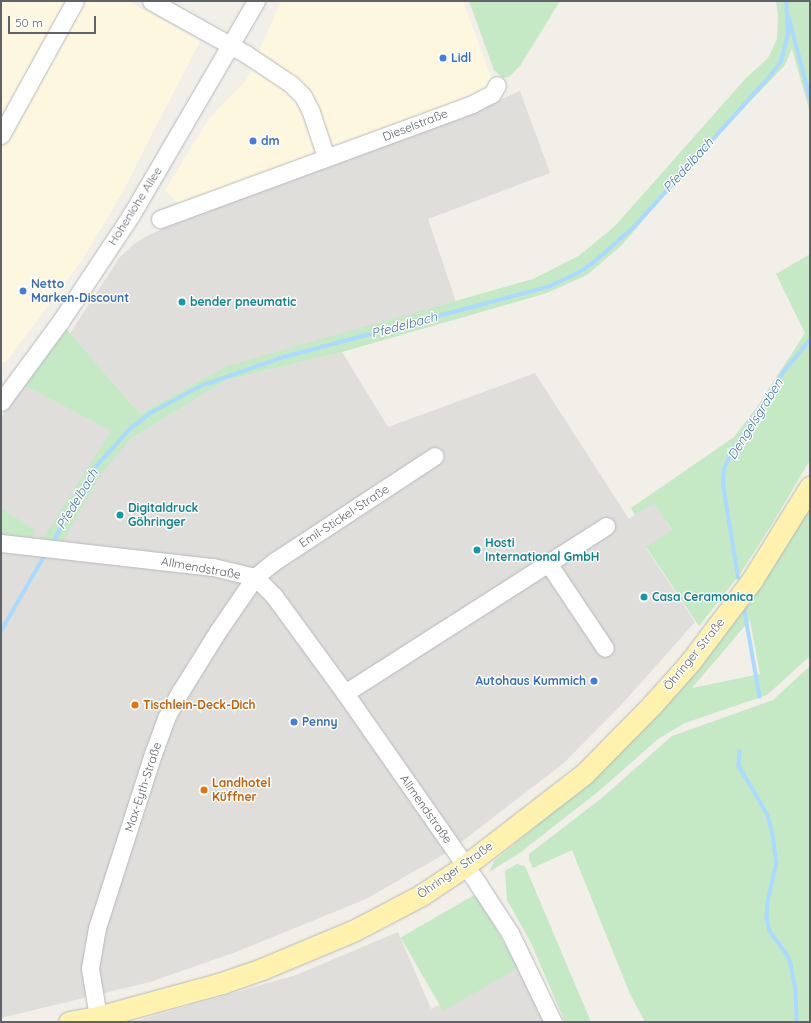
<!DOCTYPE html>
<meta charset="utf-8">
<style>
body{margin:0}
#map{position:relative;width:811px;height:1023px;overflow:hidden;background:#f1efe8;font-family:Quicksand,sans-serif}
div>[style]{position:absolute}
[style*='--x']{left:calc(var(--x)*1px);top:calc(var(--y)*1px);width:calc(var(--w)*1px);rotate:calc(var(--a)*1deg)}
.commercial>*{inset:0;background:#fef7e0}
.industrial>*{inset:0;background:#e0deda}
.green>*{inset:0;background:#c5e8c5;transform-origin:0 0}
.stream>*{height:3.5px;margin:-1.75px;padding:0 1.75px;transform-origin:1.75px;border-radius:1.75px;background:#aadaff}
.roads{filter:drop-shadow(0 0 1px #b5b8bc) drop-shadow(0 0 1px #b5b8bc)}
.minor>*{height:17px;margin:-8.5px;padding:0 8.5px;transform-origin:8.5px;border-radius:8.5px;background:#fff}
.major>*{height:21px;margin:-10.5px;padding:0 10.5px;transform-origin:10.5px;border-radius:10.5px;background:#fff2af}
.dots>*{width:11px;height:11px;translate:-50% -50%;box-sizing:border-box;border:2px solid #fff;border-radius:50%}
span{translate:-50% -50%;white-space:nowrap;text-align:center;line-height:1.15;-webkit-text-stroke:3px #fff;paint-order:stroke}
.shop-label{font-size:12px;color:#366cbe;font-weight:700}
.left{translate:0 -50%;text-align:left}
.right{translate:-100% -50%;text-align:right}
.street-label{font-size:12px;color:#5f6368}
.culture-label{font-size:12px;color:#0d838f;font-weight:700}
.food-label{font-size:12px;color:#c56008;font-weight:700}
.water-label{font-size:13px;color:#4174aa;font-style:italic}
.frame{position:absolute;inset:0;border:2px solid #5f6368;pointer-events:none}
.scale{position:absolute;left:8px;top:16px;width:88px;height:18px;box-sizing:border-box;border:2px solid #5f6368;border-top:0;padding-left:5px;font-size:12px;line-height:14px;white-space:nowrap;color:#5f6368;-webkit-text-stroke:3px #fff;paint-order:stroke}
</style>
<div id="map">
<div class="commercial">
<div style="clip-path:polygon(1px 1px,128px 1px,200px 41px,122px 193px,82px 260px,7px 361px,1px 363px)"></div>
<div style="clip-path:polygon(281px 1px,463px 1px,493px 83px,488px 92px,178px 204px,165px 190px,209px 119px,247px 79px)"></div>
</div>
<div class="industrial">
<div style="clip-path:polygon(520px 91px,550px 173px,428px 219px,456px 302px,226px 366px,140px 414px,70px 333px,120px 257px,133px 245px,145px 237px,176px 222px,453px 120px)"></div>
<div style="clip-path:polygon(342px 352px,388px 427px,535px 373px,629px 519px,654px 502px,672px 531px,646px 548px,695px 622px,622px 704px,564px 763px,448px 852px,366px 899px,236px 952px,150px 982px,1px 1018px,1px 417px,24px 385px,129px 440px,227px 380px)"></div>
<div style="clip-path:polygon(398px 932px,431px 1009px,519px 967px,544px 1022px,132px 1022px,296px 975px)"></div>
</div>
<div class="green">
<div style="clip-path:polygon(469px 1px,560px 1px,520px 66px,509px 77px,503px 78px,494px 70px)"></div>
<div style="clip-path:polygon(776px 1px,810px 1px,810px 113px,792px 49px,785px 65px,689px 166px,623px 244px,587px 275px,547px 293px,342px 352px,227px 380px,129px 440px,101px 474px,63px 542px,42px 540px,111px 431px,24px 385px,64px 326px,140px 414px,226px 366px,533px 279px,580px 255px,615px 226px,746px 78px,768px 58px,777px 39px,778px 15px)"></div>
<div style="clip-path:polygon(810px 254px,810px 460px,774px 521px,740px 574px,699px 626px,646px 547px,672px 530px,654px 503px,635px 515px,631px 508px,734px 437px,757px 407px,805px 333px,776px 274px)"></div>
<div style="clip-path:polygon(evenodd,810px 500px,810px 656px,767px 695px,685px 723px,658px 739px,599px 791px,521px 852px,489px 872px,494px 861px,547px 817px,673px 692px,810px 500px,750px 620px,760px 674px,692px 688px,750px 620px)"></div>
<div style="clip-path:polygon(1px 508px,35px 530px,32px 537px,1px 533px)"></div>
<div style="clip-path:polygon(810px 666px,810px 1022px,645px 1022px,630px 994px,572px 850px,533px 868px,529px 860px,529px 854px,603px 797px,672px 736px,773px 700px)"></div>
<div style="clip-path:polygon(517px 864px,525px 866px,591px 1022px,565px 1022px,531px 943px,507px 900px,505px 871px)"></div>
<div style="left:476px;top:894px;width:85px;height:87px;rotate:60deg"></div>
</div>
<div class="stream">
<div style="--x:789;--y:17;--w:83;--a:75.3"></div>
<div style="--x:52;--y:544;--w:85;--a:-61"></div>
<div style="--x:93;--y:470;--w:55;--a:-47.9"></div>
<div style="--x:130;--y:429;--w:28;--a:-38"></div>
<div style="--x:152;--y:412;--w:30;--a:-28"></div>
<div style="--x:178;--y:398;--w:29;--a:-27"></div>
<div style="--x:204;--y:385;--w:85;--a:-19.3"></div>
<div style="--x:284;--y:357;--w:275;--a:-14.9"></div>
<div style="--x:550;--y:286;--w:31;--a:-25"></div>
<div style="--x:578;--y:273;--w:18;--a:-34"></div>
<div style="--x:593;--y:263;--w:56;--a:-41.4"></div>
<div style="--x:635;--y:226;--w:203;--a:-48"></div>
<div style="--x:771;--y:75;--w:16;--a:-52"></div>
<div style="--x:781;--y:62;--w:29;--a:-76"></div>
<div style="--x:788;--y:34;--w:33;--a:-93"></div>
<div style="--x:738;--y:578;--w:95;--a:-99.1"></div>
<div style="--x:723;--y:484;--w:15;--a:-86"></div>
<div style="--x:724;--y:469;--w:17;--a:-65"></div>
<div style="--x:731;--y:454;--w:98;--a:-57.4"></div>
<div style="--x:784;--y:371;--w:40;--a:-50"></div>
<div style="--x:744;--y:606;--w:92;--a:80"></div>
<div style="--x:1;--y:631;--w:90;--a:-60"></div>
<div style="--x:740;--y:751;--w:15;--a:94"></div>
<div style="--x:739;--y:766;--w:57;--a:59.4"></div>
<div style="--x:768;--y:815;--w:21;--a:76"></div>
<div style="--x:773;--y:835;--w:28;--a:82"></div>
<div style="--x:777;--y:863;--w:40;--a:103"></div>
<div style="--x:768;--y:902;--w:16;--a:94"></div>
<div style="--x:767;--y:918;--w:13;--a:77"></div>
<div style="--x:770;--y:931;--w:29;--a:54"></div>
<div style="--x:787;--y:954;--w:11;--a:68"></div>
<div style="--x:791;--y:964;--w:26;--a:79"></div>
<div style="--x:796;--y:990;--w:32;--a:88"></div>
</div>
<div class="roads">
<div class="minor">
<div style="--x:151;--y:1;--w:109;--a:29.2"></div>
<div style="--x:246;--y:54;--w:54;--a:33.7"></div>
<div style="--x:291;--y:84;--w:17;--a:45"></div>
<div style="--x:303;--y:96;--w:18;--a:63"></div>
<div style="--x:311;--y:112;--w:47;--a:71.6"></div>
<div style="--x:1;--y:135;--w:153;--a:-61.1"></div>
<div style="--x:160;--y:219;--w:333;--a:-20.2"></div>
<div style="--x:472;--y:104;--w:22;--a:-27"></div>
<div style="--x:492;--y:94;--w:10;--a:-61"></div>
<div style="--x:1;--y:402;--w:99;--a:-53.6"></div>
<div style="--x:60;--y:322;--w:128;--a:-56.4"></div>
<div style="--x:131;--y:215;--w:248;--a:-59.7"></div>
<div style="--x:1;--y:543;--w:213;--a:6.5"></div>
<div style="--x:213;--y:567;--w:43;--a:13.4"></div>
<div style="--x:255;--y:577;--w:27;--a:45"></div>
<div style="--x:274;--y:596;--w:120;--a:53.8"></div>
<div style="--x:345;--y:693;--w:233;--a:55.1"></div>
<div style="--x:478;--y:884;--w:59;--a:56.9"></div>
<div style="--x:510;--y:933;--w:99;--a:64.2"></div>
<div style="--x:548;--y:563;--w:102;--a:56.2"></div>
<div style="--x:345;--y:693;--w:310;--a:-32.6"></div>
<div style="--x:98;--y:1017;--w:50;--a:-99.3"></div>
<div style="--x:90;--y:968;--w:41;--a:-80.1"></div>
<div style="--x:97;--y:928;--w:183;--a:-72.2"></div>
<div style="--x:153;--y:754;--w:38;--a:-70"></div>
<div style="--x:166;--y:718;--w:30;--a:-62"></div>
<div style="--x:180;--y:692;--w:72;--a:-58.1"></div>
<div style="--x:218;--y:631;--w:65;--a:-55.6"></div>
<div style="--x:255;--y:577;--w:26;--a:-39"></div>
<div style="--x:275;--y:561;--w:191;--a:-33.3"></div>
</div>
<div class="major">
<div style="--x:69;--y:1022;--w:29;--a:-10"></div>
<div style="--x:98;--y:1017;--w:129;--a:-15.3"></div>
<div style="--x:222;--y:983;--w:42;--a:-19.3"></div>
<div style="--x:262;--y:969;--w:99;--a:-22.7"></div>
<div style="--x:353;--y:931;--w:76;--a:-27.6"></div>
<div style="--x:420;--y:896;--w:54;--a:-33.7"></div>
<div style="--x:465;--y:866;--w:150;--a:-37.7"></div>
<div style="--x:584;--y:774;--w:97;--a:-45.4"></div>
<div style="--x:652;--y:705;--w:59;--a:-48.4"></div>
<div style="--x:691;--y:661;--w:101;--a:-53"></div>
<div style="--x:752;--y:580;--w:110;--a:-58.1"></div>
</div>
</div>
<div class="dots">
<div style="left:443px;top:58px;background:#3f7fe0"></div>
<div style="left:253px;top:141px;background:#3f7fe0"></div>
<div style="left:23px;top:291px;background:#3f7fe0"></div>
<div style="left:182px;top:302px;background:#0f9aa8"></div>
<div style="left:120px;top:515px;background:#0f9aa8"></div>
<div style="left:477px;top:550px;background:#0f9aa8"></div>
<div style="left:644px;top:597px;background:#0f9aa8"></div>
<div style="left:594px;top:681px;background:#3f7fe0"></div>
<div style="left:135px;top:705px;background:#e8710a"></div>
<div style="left:294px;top:722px;background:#3f7fe0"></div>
<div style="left:204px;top:790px;background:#e8710a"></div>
</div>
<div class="shop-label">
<span class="left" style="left:451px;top:58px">Lidl</span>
<span class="left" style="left:261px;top:141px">dm</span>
<span class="left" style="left:31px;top:291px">Netto<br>Marken-Discount</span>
<span class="right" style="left:586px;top:681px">Autohaus Kummich</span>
<span class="left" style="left:302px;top:722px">Penny</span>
</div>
<div class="street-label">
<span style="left:415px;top:125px;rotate:-21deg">Dieselstraße</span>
<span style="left:135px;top:206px;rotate:-58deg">Hohenlohe Allee</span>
<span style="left:344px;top:516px;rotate:-33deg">Emil-Stickel-Straße</span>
<span style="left:201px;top:568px;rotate:10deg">Allmendstraße</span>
<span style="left:694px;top:654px;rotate:-51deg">Öhringer Straße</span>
<span style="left:143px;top:787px;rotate:-72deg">Max-Eyth-Straße</span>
<span style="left:426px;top:809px;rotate:55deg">Allmendstraße</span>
<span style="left:455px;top:870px;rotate:-35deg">Öhringer Straße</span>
</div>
<div class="culture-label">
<span class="left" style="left:190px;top:302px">bender pneumatic</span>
<span class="left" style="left:128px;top:515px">Digitaldruck<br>Göhringer</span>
<span class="left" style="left:485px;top:550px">Hosti<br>International GmbH</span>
<span class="left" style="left:652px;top:597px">Casa Ceramonica</span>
</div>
<div class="food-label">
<span class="left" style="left:143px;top:705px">Tischlein-Deck-Dich</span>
<span class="left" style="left:212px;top:790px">Landhotel<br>Küffner</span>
</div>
<div class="water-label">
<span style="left:688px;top:165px;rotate:-48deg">Pfedelbach</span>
<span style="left:404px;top:325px;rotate:-15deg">Pfedelbach</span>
<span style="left:755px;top:419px;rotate:-58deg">Dengelsgraben</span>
<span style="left:77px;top:499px;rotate:-59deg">Pfedelbach</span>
</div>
<div class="frame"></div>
<div class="scale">50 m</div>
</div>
